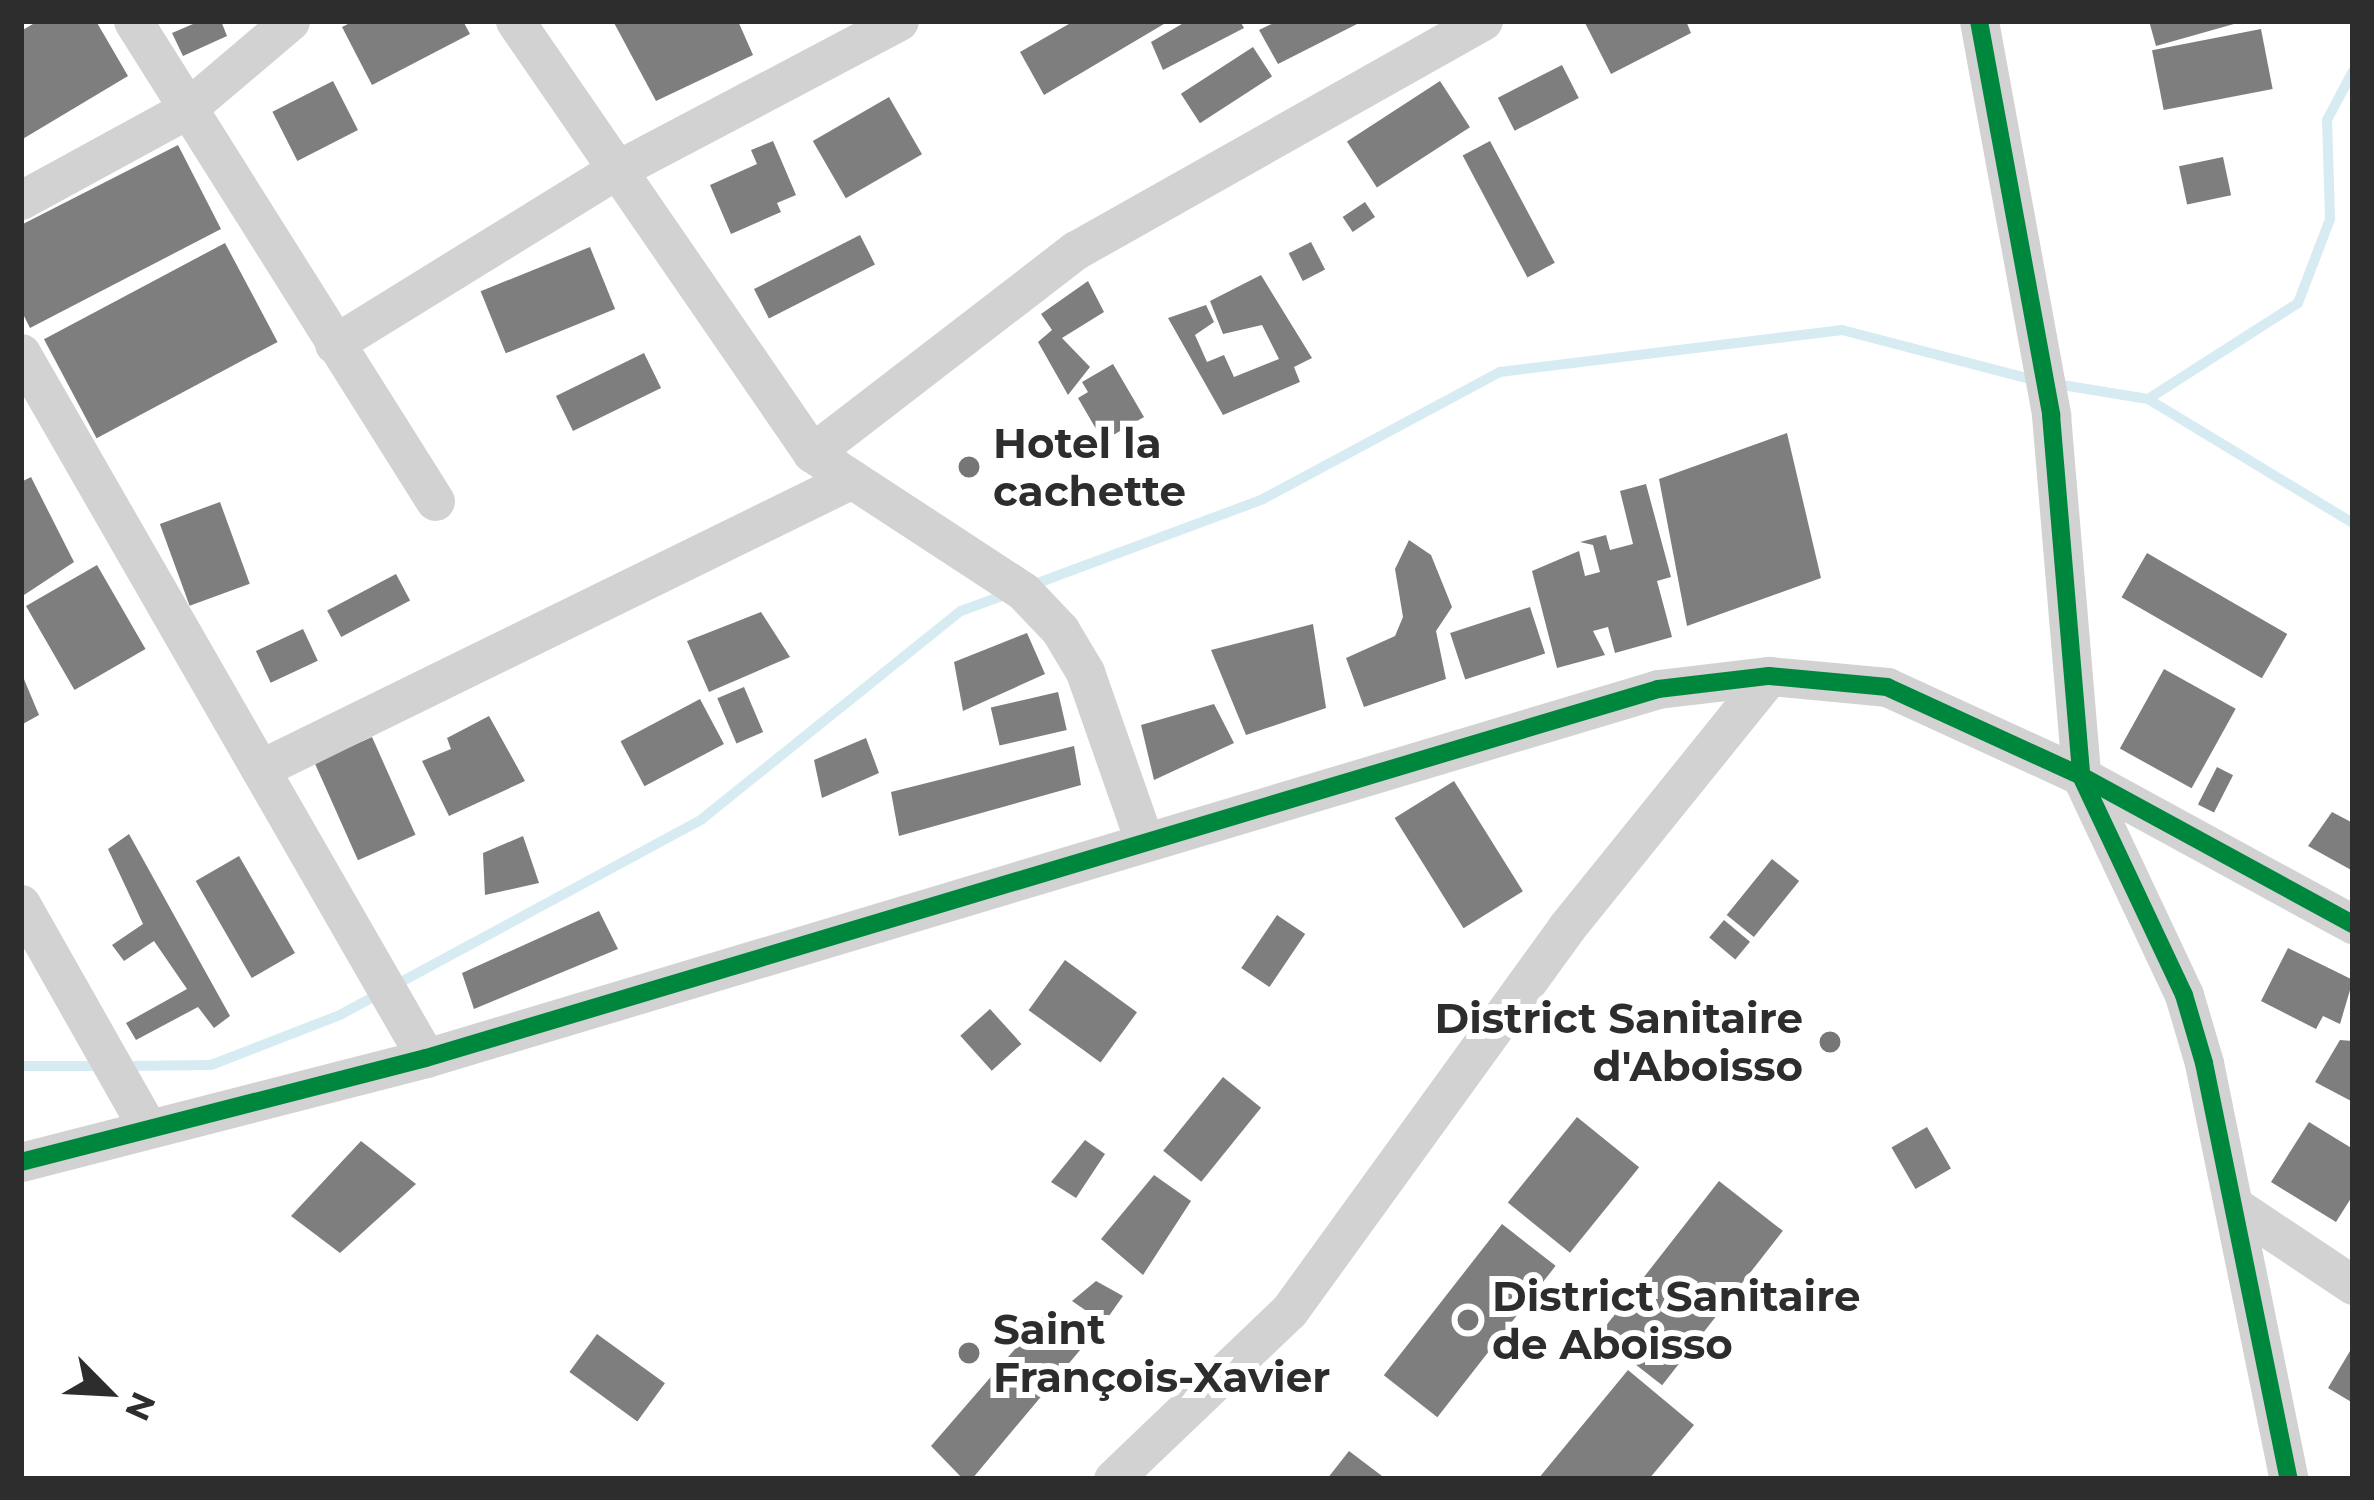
<!DOCTYPE html>
<meta charset="utf-8">
<style>
body{margin:0}
#map{position:relative;width:2374px;height:1500px;overflow:hidden;background:#fff;font-family:Montserrat,sans-serif}
div>[style]{position:absolute}
[style*='--x']{left:calc(var(--x)*1px);top:calc(var(--y)*1px);width:calc(var(--w)*1px);rotate:calc(var(--a)*1deg)}
.stream>*{height:10px;margin:-5px;padding:0 5px;transform-origin:5px;border-radius:5px;background:#d6ecf2}
.building>*{inset:0;background:#7e7e7e;transform-origin:0 0}
.street>*{height:39px;margin:-19.5px;padding:0 19.5px;transform-origin:19.5px;border-radius:19.5px;background:#d2d2d2}
.cycleway>*{height:18px;margin:-9px;padding:0 9px;transform-origin:9px;border-radius:9px;background:#00873e}
.dots>*{width:33px;height:33px;translate:-50% -50%;box-sizing:border-box;border:6px solid #fff;border-radius:50%}
span{translate:-50% -50%;white-space:nowrap;text-align:center;line-height:1.15;-webkit-text-stroke:12px #fff;paint-order:stroke}
.poi-label{font-size:42px;color:#2d2d2d;font-weight:700}
.left{translate:0 -50%;text-align:left}
.right{translate:-100% -50%;text-align:right}
.frame{position:absolute;inset:0;border:24px solid #2d2d2d;pointer-events:none}
.north{position:absolute;left:48px;top:1332px;width:120px;height:120px;-webkit-text-stroke:9px #fff;paint-order:stroke;rotate:114deg;font-size:33px;font-weight:700;line-height:48px;text-align:center;color:#2d2d2d}
.north::after{content:'';display:block;margin:auto;width:42px;height:54px;background:#2d2d2d;clip-path:polygon(50% 0,100% 100%,50% 72%,0 100%)}
</style>
<div id="map">
<div class="stream">
<div style="--x:2056;--y:384;--w:93;--a:9.3"></div>
<div style="--x:2148;--y:399;--w:240;--a:31.2"></div>
<div style="--x:2148;--y:399;--w:178;--a:-32.6"></div>
<div style="--x:2298;--y:303;--w:90;--a:-69.1"></div>
<div style="--x:2330;--y:219;--w:99;--a:-91.7"></div>
<div style="--x:2327;--y:120;--w:55;--a:-62"></div>
<div style="--x:1027;--y:587;--w:252;--a:-20.4"></div>
<div style="--x:1263;--y:499;--w:269;--a:-28.2"></div>
<div style="--x:1500;--y:372;--w:345;--a:-7"></div>
<div style="--x:1842;--y:330;--w:203;--a:14.6"></div>
<div style="--x:21;--y:1066;--w:80;--a:0"></div>
<div style="--x:126;--y:1066;--w:85;--a:-0.7"></div>
<div style="--x:211;--y:1065;--w:138;--a:-21.2"></div>
<div style="--x:340;--y:1015;--w:412;--a:-28.4"></div>
<div style="--x:702;--y:819;--w:332;--a:-38.8"></div>
<div style="--x:961;--y:611;--w:52;--a:-20.2"></div>
</div>
<div class="building">
<div style="clip-path:polygon(38px 21px,96px 21px,128px 76px,21px 140px,21px 31px)"></div>
<div style="clip-path:polygon(200px 21px,221px 21px,227px 36px,183px 56px,172px 33px)"></div>
<div style="clip-path:polygon(354px 21px,463px 21px,470px 34px,372px 85px,342px 27px)"></div>
<div style="clip-path:polygon(613px 21px,738px 21px,753px 55px,656px 101px)"></div>
<div style="clip-path:polygon(1074px 21px,1169px 21px,1044px 95px,1020px 52px)"></div>
<div style="clip-path:polygon(1187px 21px,1240px 21px,1244px 28px,1163px 70px,1151px 42px)"></div>
<div style="clip-path:polygon(1278px 21px,1363px 21px,1278px 64px,1259px 30px)"></div>
<div style="clip-path:polygon(1584px 21px,1686px 21px,1691px 33px,1611px 74px)"></div>
<div style="clip-path:polygon(2149px 21px,2241px 21px,2241px 22px,2156px 46px)"></div>
<div style="left:2261px;top:29px;width:61px;height:111px;rotate:79deg"></div>
<div style="left:1253px;top:47px;width:35px;height:86px;rotate:57deg"></div>
<div style="left:1562px;top:65px;width:37px;height:72px;rotate:63deg"></div>
<div style="left:333px;top:81px;width:55px;height:68px;rotate:63deg"></div>
<div style="left:1440px;top:81px;width:55px;height:111px;rotate:57deg"></div>
<div style="left:889px;top:97px;width:66px;height:88px;rotate:60deg"></div>
<div style="clip-path:polygon(773px 141px,796px 195px,777px 203px,781px 212px,731px 234px,710px 185px,757px 164px,751px 150px)"></div>
<div style="left:1490px;top:141px;width:138px;height:31px;rotate:62deg"></div>
<div style="clip-path:polygon(178px 145px,221px 229px,30px 328px,21px 310px,21px 225px)"></div>
<div style="left:2223px;top:157px;width:39px;height:45px;rotate:78deg"></div>
<div style="left:1365px;top:202px;width:18px;height:27px;rotate:56deg"></div>
<div style="left:860px;top:235px;width:33px;height:119px;rotate:63deg"></div>
<div style="left:1311px;top:242px;width:31px;height:25px;rotate:63deg"></div>
<div style="left:225px;top:243px;width:112px;height:205px;rotate:62deg"></div>
<div style="left:590px;top:247px;width:67px;height:118px;rotate:68deg"></div>
<div style="clip-path:polygon(1261px 275px,1312px 358px,1294px 367px,1300px 382px,1223px 415px,1168px 318px,1206px 305px,1214px 322px,1195px 335px,1207px 362px,1224px 355px,1234px 377px,1279px 359px,1262px 325px,1223px 334px,1210px 301px)"></div>
<div style="clip-path:polygon(1088px 281px,1104px 312px,1062px 338px,1090px 367px,1068px 395px,1038px 342px,1052px 330px,1041px 314px)"></div>
<div style="left:644px;top:353px;width:39px;height:98px;rotate:64deg"></div>
<div style="clip-path:polygon(1113px 364px,1144px 417px,1103px 441px,1078px 398px,1088px 392px,1082px 382px)"></div>
<div style="clip-path:polygon(1787px 433px,1821px 578px,1687px 626px,1659px 479px)"></div>
<div style="clip-path:polygon(31px 477px,74px 562px,21px 597px,21px 482px)"></div>
<div style="clip-path:polygon(1646px 484px,1671px 577px,1657px 581px,1672px 637px,1615px 653px,1608px 627px,1593px 631px,1605px 655px,1557px 668px,1532px 571px,1579px 551px,1585px 576px,1600px 572px,1593px 545px,1580px 542px,1606px 535px,1610px 550px,1633px 544px,1620px 491px)"></div>
<div style="left:220px;top:502px;width:87px;height:64px;rotate:70deg"></div>
<div style="clip-path:polygon(1409px 540px,1431px 555px,1452px 607px,1436px 631px,1446px 679px,1364px 707px,1346px 658px,1395px 636px,1403px 617px,1395px 569px)"></div>
<div style="left:2147px;top:553px;width:162px;height:51px;rotate:30deg"></div>
<div style="left:97px;top:565px;width:97px;height:82px;rotate:60deg"></div>
<div style="left:396px;top:574px;width:30px;height:78px;rotate:62deg"></div>
<div style="left:1530px;top:607px;width:49px;height:84px;rotate:72deg"></div>
<div style="clip-path:polygon(761px 612px,790px 657px,709px 692px,687px 641px)"></div>
<div style="clip-path:polygon(1313px 624px,1326px 708px,1246px 735px,1211px 650px)"></div>
<div style="left:303px;top:629px;width:35px;height:52px;rotate:65deg"></div>
<div style="clip-path:polygon(1027px 633px,1045px 674px,963px 711px,954px 662px)"></div>
<div style="left:2164px;top:669px;width:82px;height:91px;rotate:29deg"></div>
<div style="clip-path:polygon(21px 672px,39px 715px,21px 725px)"></div>
<div style="left:744px;top:687px;width:49px;height:29px;rotate:67deg"></div>
<div style="left:1058px;top:692px;width:39px;height:69px;rotate:77deg"></div>
<div style="left:700px;top:699px;width:51px;height:90px;rotate:62deg"></div>
<div style="clip-path:polygon(1214px 704px,1234px 743px,1154px 780px,1141px 725px)"></div>
<div style="clip-path:polygon(489px 716px,525px 781px,449px 816px,422px 761px,451px 749px,447px 738px)"></div>
<div style="left:372px;top:737px;width:107px;height:63px;rotate:66deg"></div>
<div style="clip-path:polygon(866px 738px,879px 773px,822px 798px,814px 760px)"></div>
<div style="clip-path:polygon(1074px 746px,1081px 785px,899px 836px,891px 792px)"></div>
<div style="left:2217px;top:767px;width:18px;height:42px;rotate:27deg"></div>
<div style="left:1454px;top:781px;width:130px;height:70px;rotate:58deg"></div>
<div style="clip-path:polygon(2332px 812px,2353px 823px,2353px 871px,2308px 846px)"></div>
<div style="clip-path:polygon(129px 834px,230px 1016px,214px 1028px,198px 1007px,136px 1040px,126px 1023px,187px 989px,154px 941px,124px 961px,112px 945px,143px 924px,108px 849px)"></div>
<div style="clip-path:polygon(523px 836px,539px 883px,485px 895px,483px 853px)"></div>
<div style="left:239px;top:856px;width:112px;height:50px;rotate:60deg"></div>
<div style="left:1772px;top:859px;width:35px;height:72px;rotate:39deg"></div>
<div style="clip-path:polygon(599px 911px,618px 949px,474px 1009px,462px 973px)"></div>
<div style="left:1277px;top:915px;width:34px;height:64px;rotate:34deg"></div>
<div style="left:1724px;top:920px;width:34px;height:23px;rotate:40deg"></div>
<div style="clip-path:polygon(2288px 948px,2353px 980px,2340px 1024px,2323px 1016px,2316px 1029px,2261px 1001px)"></div>
<div style="left:1065px;top:960px;width:89px;height:62px;rotate:36deg"></div>
<div style="left:990px;top:1009px;width:47px;height:40px;rotate:48deg"></div>
<div style="clip-path:polygon(2340px 1040px,2353px 1041px,2353px 1102px,2315px 1082px)"></div>
<div style="left:1223px;top:1077px;width:49px;height:95px;rotate:39deg"></div>
<div style="left:1577px;top:1117px;width:80px;height:110px;rotate:39deg"></div>
<div style="clip-path:polygon(2309px 1122px,2353px 1149px,2353px 1195px,2336px 1222px,2271px 1182px)"></div>
<div style="left:1927px;top:1127px;width:48px;height:41px;rotate:60deg"></div>
<div style="clip-path:polygon(1085px 1140px,1105px 1154px,1076px 1198px,1051px 1182px)"></div>
<div style="clip-path:polygon(361px 1141px,416px 1184px,340px 1253px,291px 1216px)"></div>
<div style="clip-path:polygon(1154px 1175px,1191px 1201px,1143px 1275px,1101px 1239px)"></div>
<div style="left:1719px;top:1181px;width:81px;height:196px;rotate:38deg"></div>
<div style="left:1502px;top:1224px;width:68px;height:192px;rotate:38deg"></div>
<div style="clip-path:polygon(1096px 1281px,1123px 1296px,1104px 1323px,1072px 1301px)"></div>
<div style="clip-path:polygon(1047px 1312px,1086px 1343px,972px 1479px,963px 1479px,931px 1446px)"></div>
<div style="left:597px;top:1334px;width:84px;height:47px;rotate:36deg"></div>
<div style="clip-path:polygon(2353px 1346px,2353px 1403px,2328px 1388px)"></div>
<div style="clip-path:polygon(1628px 1370px,1694px 1425px,1649px 1479px,1538px 1479px)"></div>
<div style="clip-path:polygon(1349px 1451px,1386px 1479px,1327px 1479px)"></div>
</div>
<div class="street">
<div style="--x:133;--y:21;--w:567;--a:57.82"></div>
<div style="--x:515;--y:21;--w:524;--a:55.49"></div>
<div style="--x:812;--y:453;--w:252;--a:33.2"></div>
<div style="--x:1023;--y:591;--w:54;--a:46.5"></div>
<div style="--x:1060;--y:630;--w:49;--a:59.2"></div>
<div style="--x:1085;--y:672;--w:176;--a:70.7"></div>
<div style="--x:1979;--y:21;--w:401;--a:79.6"></div>
<div style="--x:2051;--y:415;--w:362;--a:85.2"></div>
<div style="--x:2081;--y:776;--w:242;--a:64.8"></div>
<div style="--x:2184;--y:995;--w:71;--a:73.6"></div>
<div style="--x:2204;--y:1063;--w:425;--a:78.5"></div>
<div style="--x:21;--y:200;--w:186;--a:-28.6"></div>
<div style="--x:184;--y:111;--w:139;--a:-40.3"></div>
<div style="--x:334;--y:344;--w:328;--a:-31.7"></div>
<div style="--x:613;--y:172;--w:323;--a:-27.8"></div>
<div style="--x:21;--y:353;--w:813;--a:60.12"></div>
<div style="--x:812;--y:453;--w:333;--a:-37.6"></div>
<div style="--x:1076;--y:250;--w:467;--a:-29.4"></div>
<div style="--x:260;--y:769;--w:659;--a:-26.1"></div>
<div style="--x:21;--y:904;--w:256;--a:60.5"></div>
<div style="--x:21;--y:1162;--w:418;--a:-14.4"></div>
<div style="--x:426;--y:1058;--w:1286;--a:-16.67"></div>
<div style="--x:1658;--y:689;--w:112;--a:-6.7"></div>
<div style="--x:1769;--y:676;--w:119;--a:5.3"></div>
<div style="--x:1887;--y:687;--w:213;--a:24.6"></div>
<div style="--x:2081;--y:776;--w:310;--a:28.6"></div>
<div style="--x:2236;--y:1207;--w:141;--a:33.7"></div>
<div style="--x:1113;--y:1479;--w:243;--a:-43.7"></div>
<div style="--x:1289;--y:1311;--w:473;--a:-54.1"></div>
<div style="--x:1566;--y:928;--w:324;--a:-51.1"></div>
</div>
<div class="cycleway">
<div style="--x:1979;--y:21;--w:401;--a:79.6"></div>
<div style="--x:2051;--y:415;--w:362;--a:85.2"></div>
<div style="--x:2081;--y:776;--w:242;--a:64.8"></div>
<div style="--x:2184;--y:995;--w:71;--a:73.6"></div>
<div style="--x:2204;--y:1063;--w:425;--a:78.5"></div>
<div style="--x:21;--y:1162;--w:418;--a:-14.4"></div>
<div style="--x:426;--y:1058;--w:1286;--a:-16.67"></div>
<div style="--x:1658;--y:689;--w:112;--a:-6.7"></div>
<div style="--x:1769;--y:676;--w:119;--a:5.3"></div>
<div style="--x:1887;--y:687;--w:213;--a:24.6"></div>
<div style="--x:2081;--y:776;--w:310;--a:28.6"></div>
</div>
<div class="dots">
<div style="left:969px;top:467px;background:#767676"></div>
<div style="left:1830px;top:1042px;background:#767676"></div>
<div style="left:1468px;top:1320px;background:#767676"></div>
<div style="left:969px;top:1353px;background:#767676"></div>
</div>
<div class="poi-label">
<span class="left" style="left:993px;top:467px">Hotel la<br>cachette</span>
<span class="right" style="left:1803px;top:1042px">District Sanitaire<br>d'Aboisso</span>
<span class="left" style="left:1492px;top:1320px">District Sanitaire<br>de Aboisso</span>
<span class="left" style="left:993px;top:1353px">Saint<br>François-Xavier</span>
</div>
<div class="frame"></div>
<div class="north">N</div>
</div>
